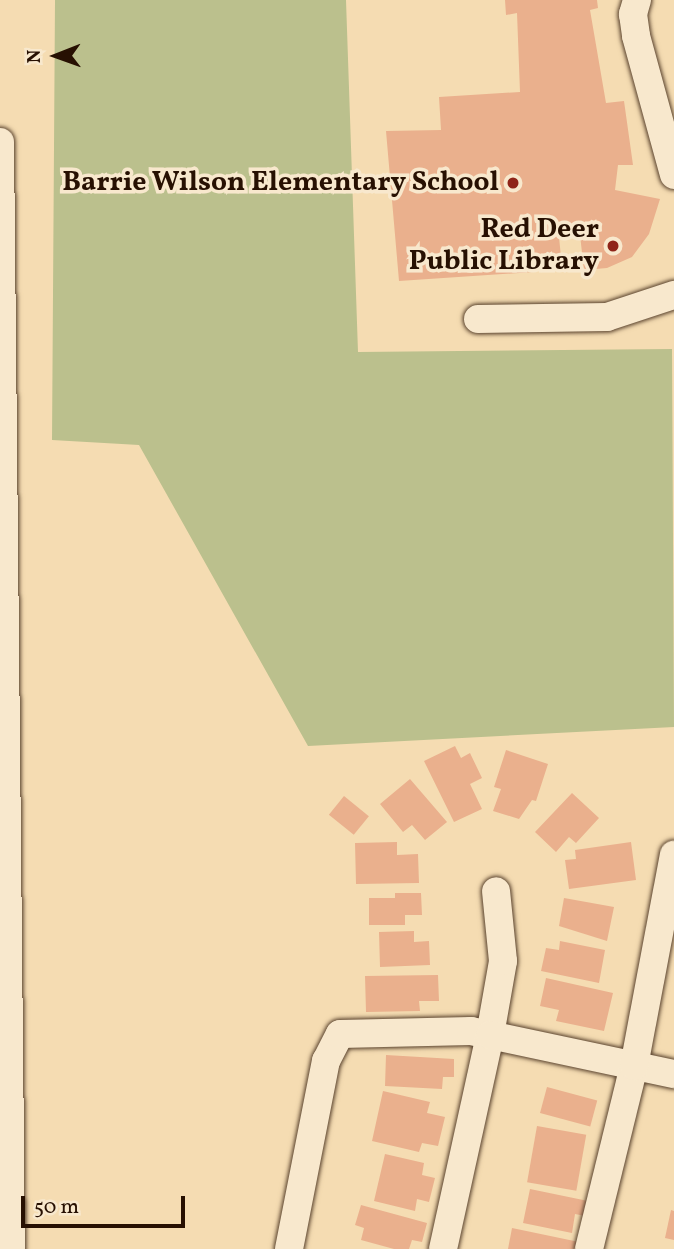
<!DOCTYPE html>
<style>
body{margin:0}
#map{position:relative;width:674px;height:1249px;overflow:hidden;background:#f5dcb2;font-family:Vollkorn,serif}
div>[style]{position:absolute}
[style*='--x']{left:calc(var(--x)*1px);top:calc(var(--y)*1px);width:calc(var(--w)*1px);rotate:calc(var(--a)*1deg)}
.green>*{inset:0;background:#bbc08d}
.building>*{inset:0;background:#eab08d;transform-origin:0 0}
.roads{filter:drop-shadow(0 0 2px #5a432e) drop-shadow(0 0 2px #5a432e)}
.minor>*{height:28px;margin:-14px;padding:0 14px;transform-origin:14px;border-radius:14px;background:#f8e8cd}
.dots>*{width:19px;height:19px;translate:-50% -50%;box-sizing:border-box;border:4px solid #f8e8cd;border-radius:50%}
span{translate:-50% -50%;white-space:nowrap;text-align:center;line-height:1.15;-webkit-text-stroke:7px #f8e8cd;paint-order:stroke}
.poi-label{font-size:28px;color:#271002;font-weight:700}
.right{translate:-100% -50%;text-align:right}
.north{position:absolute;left:21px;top:21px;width:70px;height:70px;-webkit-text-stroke:5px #f8e8cd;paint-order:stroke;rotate:269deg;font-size:19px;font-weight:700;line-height:28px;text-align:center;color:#271002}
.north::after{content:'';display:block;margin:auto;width:24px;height:32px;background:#271002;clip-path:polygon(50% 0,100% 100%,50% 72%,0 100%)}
.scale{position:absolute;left:21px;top:1196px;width:164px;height:32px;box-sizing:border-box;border:4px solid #271002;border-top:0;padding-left:9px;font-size:21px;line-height:24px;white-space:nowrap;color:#271002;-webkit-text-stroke:5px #f8e8cd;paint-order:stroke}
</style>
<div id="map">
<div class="green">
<div style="clip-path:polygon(55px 0,346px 0,358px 352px,672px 349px,674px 727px,308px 746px,139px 445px,52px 440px)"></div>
</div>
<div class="building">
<div style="clip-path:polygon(505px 0,597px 0,598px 8px,590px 10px,606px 103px,624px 101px,633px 165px,618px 165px,615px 190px,660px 199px,649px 234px,632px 257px,607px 268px,584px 270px,580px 235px,559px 237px,561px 257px,533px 260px,534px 272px,399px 281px,386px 131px,441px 130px,439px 97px,520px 92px,517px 13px,506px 15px)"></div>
<div style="clip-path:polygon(455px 746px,461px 758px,470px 753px,482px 778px,470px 784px,482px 809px,454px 822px,424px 761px)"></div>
<div style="clip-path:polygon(506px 750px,548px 764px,536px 801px,532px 800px,519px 819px,493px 811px,501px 789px,494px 787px)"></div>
<div style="clip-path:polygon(410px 779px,447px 822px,425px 840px,412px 825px,403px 832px,380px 804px)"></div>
<div style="clip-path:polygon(572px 793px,599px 818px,576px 843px,569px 837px,556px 852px,535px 832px)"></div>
<div style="left:344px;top:796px;width:32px;height:24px;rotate:39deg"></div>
<div style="clip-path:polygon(397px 842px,397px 855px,418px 854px,419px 883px,356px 884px,355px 843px)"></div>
<div style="clip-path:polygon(631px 842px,636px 880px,569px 889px,565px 860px,576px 859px,575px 850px)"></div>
<div style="clip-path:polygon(395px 893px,421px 893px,422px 915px,405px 915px,405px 925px,369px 925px,369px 898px,395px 898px)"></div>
<div style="clip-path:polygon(564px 898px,614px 907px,607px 941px,559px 926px)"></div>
<div style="clip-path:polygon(414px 931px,414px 942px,429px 941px,430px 965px,380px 967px,379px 932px)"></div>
<div style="clip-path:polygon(560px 941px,605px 950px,599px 983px,541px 971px,546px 948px,559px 950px)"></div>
<div style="clip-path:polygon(438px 975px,439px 1001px,419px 1001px,420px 1011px,366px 1012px,365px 976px)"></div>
<div style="clip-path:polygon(546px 978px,613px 993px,604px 1031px,556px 1021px,559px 1010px,540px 1006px)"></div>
<div style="clip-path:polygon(386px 1055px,454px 1059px,454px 1077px,443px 1077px,442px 1089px,385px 1086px)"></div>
<div style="left:547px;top:1087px;width:52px;height:27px;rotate:15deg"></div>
<div style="clip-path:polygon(383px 1091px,430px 1102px,427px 1113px,445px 1117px,438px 1146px,422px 1143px,419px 1152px,372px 1141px)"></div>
<div style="left:537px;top:1126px;width:50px;height:57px;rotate:10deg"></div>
<div style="clip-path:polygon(385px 1154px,424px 1163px,422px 1175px,435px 1178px,429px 1202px,417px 1199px,415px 1211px,374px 1201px)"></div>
<div style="clip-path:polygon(530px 1189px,588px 1201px,585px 1216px,575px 1214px,572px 1233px,523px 1223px)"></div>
<div style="clip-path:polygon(361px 1205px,427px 1223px,422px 1242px,412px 1240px,409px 1249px,394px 1249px,361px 1240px,364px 1228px,355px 1225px)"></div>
<div style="clip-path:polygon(671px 1210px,674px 1211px,674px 1240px,665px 1238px)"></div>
<div style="clip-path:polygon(512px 1228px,579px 1242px,578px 1249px,508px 1249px)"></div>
</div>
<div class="roads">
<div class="minor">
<div style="--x:637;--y:0;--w:15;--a:106"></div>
<div style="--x:633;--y:14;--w:22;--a:82"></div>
<div style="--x:636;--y:36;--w:144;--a:74.7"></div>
<div style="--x:0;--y:142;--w:1107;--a:89.43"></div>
<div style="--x:478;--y:319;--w:129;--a:-0.9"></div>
<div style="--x:607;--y:317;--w:71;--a:-18.2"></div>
<div style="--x:289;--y:1249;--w:192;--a:-78.9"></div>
<div style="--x:326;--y:1061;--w:30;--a:-63"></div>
<div style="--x:340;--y:1034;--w:131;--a:-1.3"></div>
<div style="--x:471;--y:1031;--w:19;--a:12"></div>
<div style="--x:490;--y:1035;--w:75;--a:-80"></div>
<div style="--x:503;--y:961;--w:70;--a:-95.7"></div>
<div style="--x:443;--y:1249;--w:219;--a:-77.6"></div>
<div style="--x:490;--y:1035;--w:188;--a:12"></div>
<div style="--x:589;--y:1249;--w:188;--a:-76.2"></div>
<div style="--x:634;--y:1066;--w:215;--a:-79.3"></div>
</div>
</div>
<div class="dots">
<div style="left:513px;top:183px;background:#8f2418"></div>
<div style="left:613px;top:246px;background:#8f2418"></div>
</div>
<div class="poi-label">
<span class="right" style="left:499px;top:183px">Barrie Wilson Elementary School</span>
<span class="right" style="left:599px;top:246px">Red Deer<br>Public Library</span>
</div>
<div class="north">N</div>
<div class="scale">50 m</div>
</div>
